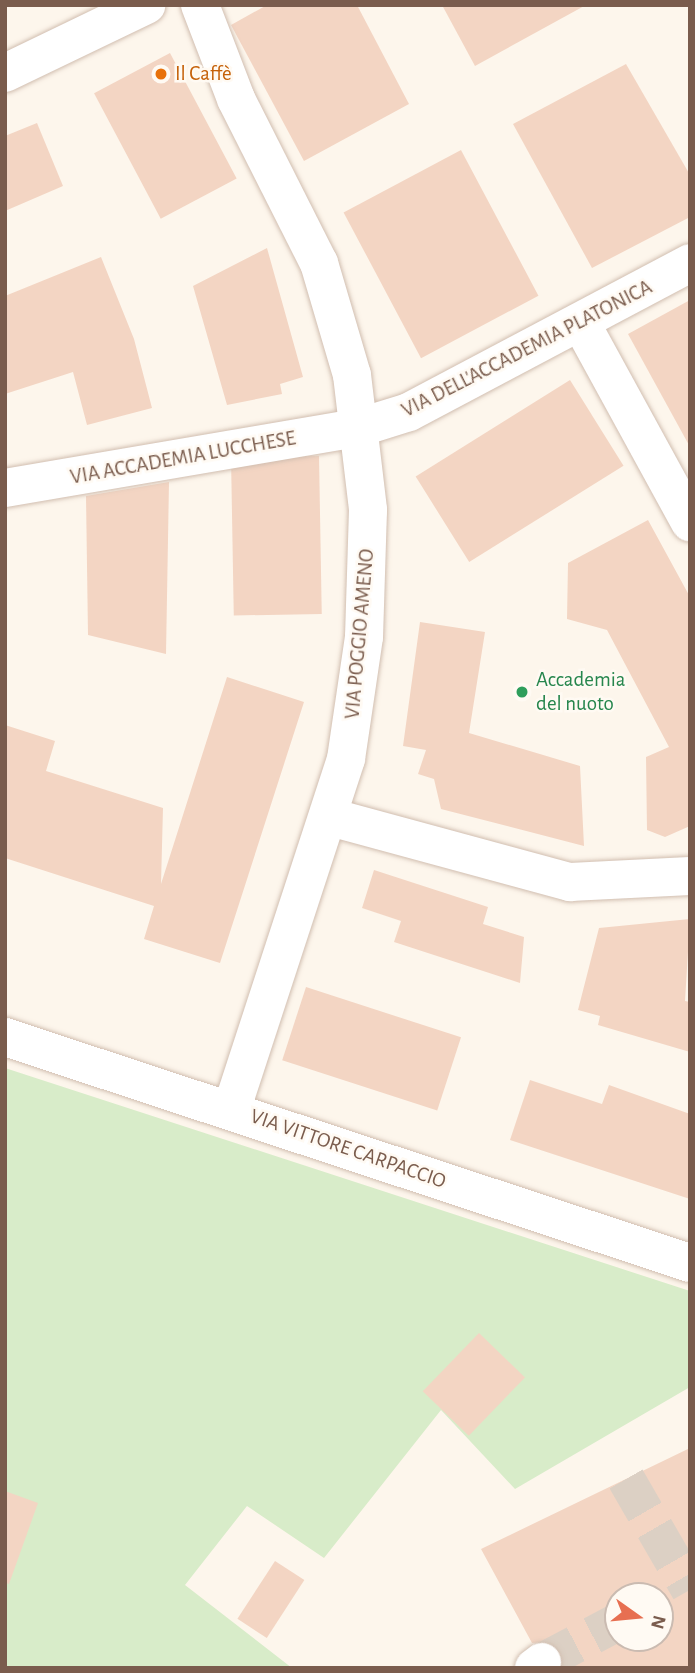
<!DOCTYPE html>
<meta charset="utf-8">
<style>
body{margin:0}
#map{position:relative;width:695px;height:1673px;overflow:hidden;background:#fdf6ec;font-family:"Alegreya Sans",sans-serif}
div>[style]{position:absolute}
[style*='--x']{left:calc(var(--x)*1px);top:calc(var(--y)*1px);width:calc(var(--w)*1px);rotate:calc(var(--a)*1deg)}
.green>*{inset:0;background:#d8ecc9}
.building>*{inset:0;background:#f3d5c3;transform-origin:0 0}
.minor-tunnel>*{height:38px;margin-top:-19px;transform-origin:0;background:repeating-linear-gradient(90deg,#dcd0c4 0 38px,transparent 0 57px)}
.roads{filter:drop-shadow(0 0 2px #d1beb0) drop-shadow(0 0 2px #d1beb0)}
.minor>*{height:38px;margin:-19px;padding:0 19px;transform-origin:19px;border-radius:19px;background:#fff}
.dots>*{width:19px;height:19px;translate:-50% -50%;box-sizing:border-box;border:4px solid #fffaf3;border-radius:50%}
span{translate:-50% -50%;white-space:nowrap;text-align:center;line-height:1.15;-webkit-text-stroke:5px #fffaf3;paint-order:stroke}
.food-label{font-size:21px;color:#c56008}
.left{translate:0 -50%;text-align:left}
.street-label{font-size:21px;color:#7a5c4d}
.leisure-label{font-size:21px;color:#27864d}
.frame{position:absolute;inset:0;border:7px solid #7a5c4d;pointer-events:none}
.north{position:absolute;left:604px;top:1582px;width:70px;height:70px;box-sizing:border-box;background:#fffaf3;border:2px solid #cabbb1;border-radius:50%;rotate:105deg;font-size:19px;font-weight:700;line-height:28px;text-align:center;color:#7a5c4d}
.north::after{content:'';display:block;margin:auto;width:24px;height:32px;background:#e76f51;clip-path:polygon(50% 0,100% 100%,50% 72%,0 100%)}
</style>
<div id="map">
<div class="green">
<div style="clip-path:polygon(5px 1068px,690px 1291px,690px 1387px,515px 1489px,441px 1410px,324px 1558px,247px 1506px,185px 1585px,292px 1668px,5px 1668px)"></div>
</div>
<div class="building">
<div style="clip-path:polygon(267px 5px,357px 5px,409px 104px,304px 161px,231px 25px)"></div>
<div style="clip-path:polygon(442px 5px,586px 5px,475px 66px)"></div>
<div style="left:170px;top:53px;width:142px;height:86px;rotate:62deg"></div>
<div style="clip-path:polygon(626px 64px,690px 175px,690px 217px,592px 268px,513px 124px)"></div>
<div style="clip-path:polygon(37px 123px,63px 186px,5px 211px,5px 136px)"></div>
<div style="left:461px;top:150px;width:165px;height:133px;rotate:62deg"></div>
<div style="clip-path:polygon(267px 248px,303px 377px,280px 384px,282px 394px,227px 405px,193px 286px)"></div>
<div style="clip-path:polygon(101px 257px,134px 339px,152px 408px,87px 425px,73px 372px,5px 394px,5px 296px)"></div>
<div style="clip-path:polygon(690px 300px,690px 447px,628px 334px)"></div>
<div style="left:570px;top:380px;width:101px;height:182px;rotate:58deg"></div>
<div style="left:319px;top:456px;width:158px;height:88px;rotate:89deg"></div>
<div style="clip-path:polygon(169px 482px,166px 654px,88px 635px,86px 496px)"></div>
<div style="clip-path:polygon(648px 520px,690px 597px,690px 826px,665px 837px,647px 830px,646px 757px,669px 747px,607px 630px,567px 619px,568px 563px)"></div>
<div style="clip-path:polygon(420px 622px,485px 632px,469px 733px,580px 766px,584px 846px,441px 809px,434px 779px,418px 774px,426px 750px,403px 746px)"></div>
<div style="clip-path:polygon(227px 677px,304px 702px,220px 963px,144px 939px,154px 906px,5px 858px,5px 725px,55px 741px,46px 771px,163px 808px,161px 884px)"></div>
<div style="clip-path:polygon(374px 870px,488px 907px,483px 924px,524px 937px,520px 983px,394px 942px,401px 921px,362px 908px)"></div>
<div style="clip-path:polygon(690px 919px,685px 1001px,690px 1002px,690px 1052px,598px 1025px,600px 1016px,578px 1010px,599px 928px)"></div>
<div style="left:306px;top:987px;width:163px;height:77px;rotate:18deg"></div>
<div style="clip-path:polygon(530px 1080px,602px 1104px,609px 1085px,690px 1114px,690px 1199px,510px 1140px)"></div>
<div style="left:479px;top:1333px;width:64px;height:81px;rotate:44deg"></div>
<div style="clip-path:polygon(evenodd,690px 1448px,690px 1668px,563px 1668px,559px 1648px,550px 1642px,532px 1643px,481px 1549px,690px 1448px,618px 1596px,660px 1596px,660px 1638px,618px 1638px,618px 1596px)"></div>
<div style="clip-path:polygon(5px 1491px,38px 1503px,9px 1584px,5px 1583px)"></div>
<div style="left:275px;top:1561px;width:35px;height:69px;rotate:33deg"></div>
</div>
<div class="minor-tunnel">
<div style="--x:626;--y:1479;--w:128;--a:60"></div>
<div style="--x:542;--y:1662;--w:86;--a:-27.8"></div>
</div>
<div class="roads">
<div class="minor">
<div style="--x:200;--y:5;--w:101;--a:69"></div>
<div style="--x:236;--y:99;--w:184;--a:63.2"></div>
<div style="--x:319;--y:263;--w:117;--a:73.6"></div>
<div style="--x:352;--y:375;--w:136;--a:83.2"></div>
<div style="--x:368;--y:510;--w:127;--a:91.8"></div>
<div style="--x:364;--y:637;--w:123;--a:98.4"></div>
<div style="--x:346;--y:759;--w:369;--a:108.1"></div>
<div style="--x:5;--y:73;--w:157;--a:-25.7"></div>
<div style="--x:582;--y:325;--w:225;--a:61.3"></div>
<div style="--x:5;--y:488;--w:361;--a:-9.7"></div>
<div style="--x:361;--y:427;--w:50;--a:-17.4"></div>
<div style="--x:409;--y:412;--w:318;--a:-27.9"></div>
<div style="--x:330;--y:817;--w:249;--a:15.2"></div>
<div style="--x:570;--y:882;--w:120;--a:-2.9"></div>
<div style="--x:5;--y:1037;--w:721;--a:18.26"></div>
<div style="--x:534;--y:1668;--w:10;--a:-37"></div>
</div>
</div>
<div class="dots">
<div style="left:161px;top:74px;background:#e8710a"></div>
<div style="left:522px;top:692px;background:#2e9e5b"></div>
</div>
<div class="food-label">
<span class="left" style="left:175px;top:74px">Il Caffè</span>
</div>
<div class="street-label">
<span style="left:527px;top:349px;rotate:-27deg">VIA DELL'ACCADEMIA PLATONICA</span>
<span style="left:183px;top:458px;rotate:-10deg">VIA ACCADEMIA LUCCHESE</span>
<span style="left:360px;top:634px;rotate:-85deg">VIA POGGIO AMENO</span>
<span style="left:348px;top:1149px;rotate:19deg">VIA VITTORE CARPACCIO</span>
</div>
<div class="leisure-label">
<span class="left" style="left:536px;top:692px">Accademia<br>del nuoto</span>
</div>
<div class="frame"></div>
<div class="north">N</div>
</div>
